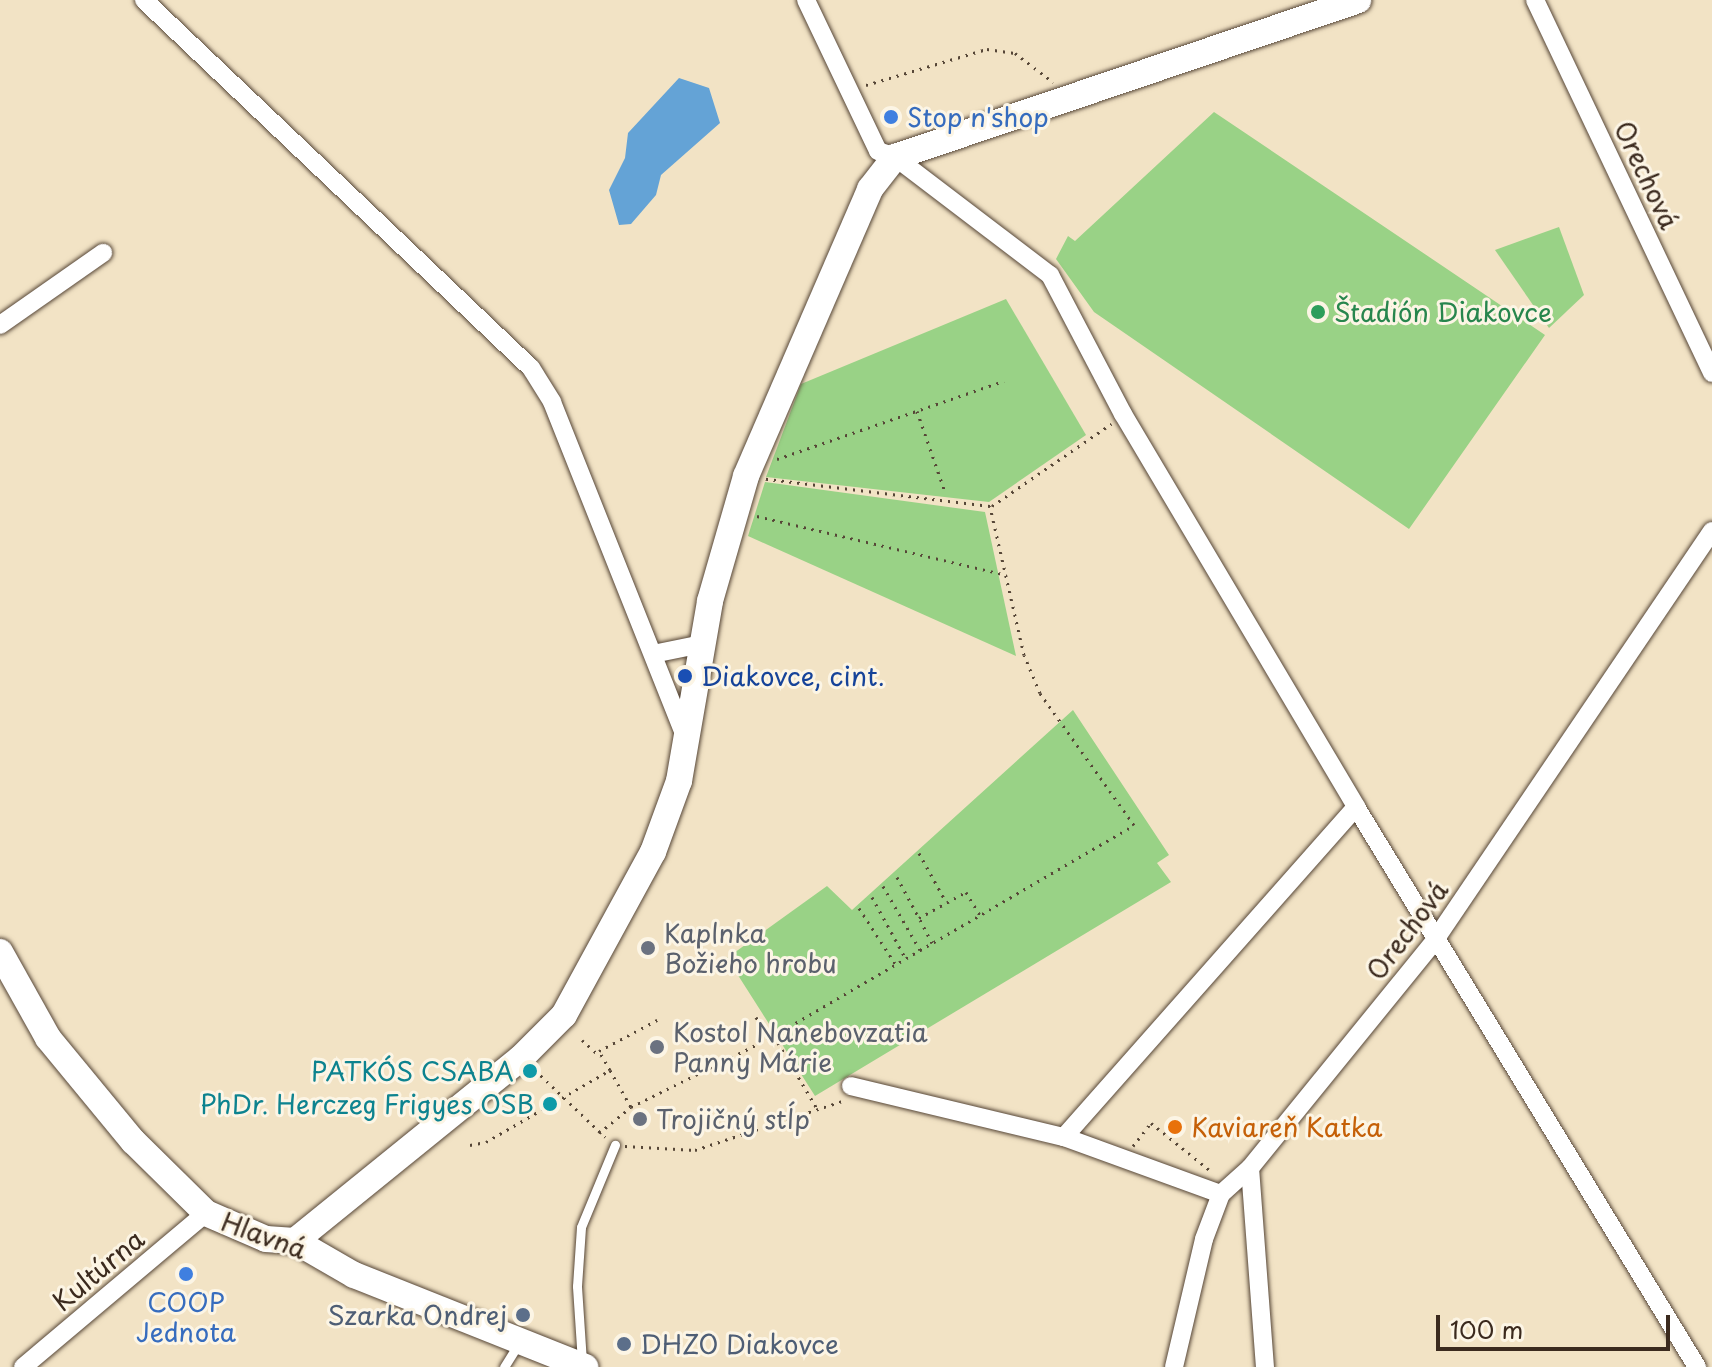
<!DOCTYPE html>
<meta charset="utf-8">
<style>
body{margin:0}
#map{position:relative;width:1712px;height:1367px;overflow:hidden;background:#f2e3c5;font-family:"Playpen Sans",sans-serif}
div>[style]{position:absolute}
[style*='--x']{left:calc(var(--x)*1px);top:calc(var(--y)*1px);width:calc(var(--w)*1px);rotate:calc(var(--a)*1deg)}
.green>*{inset:0;background:#99d286}
.water>*{inset:0;background:#64a3d6}
.path>*{height:3px;margin-top:-1.5px;transform-origin:0;background:repeating-linear-gradient(90deg,#564637 0 2px,transparent 0 8px)}
.roads{filter:drop-shadow(0 0 2px #564637) drop-shadow(0 0 2px #564637)}
.lane>*{height:9px;margin:-4.5px;padding:0 4.5px;transform-origin:4.5px;border-radius:4.5px;background:#fff}
.street>*{height:18px;margin:-9px;padding:0 9px;transform-origin:9px;border-radius:9px;background:#fff}
.secondary>*{height:26px;margin:-13px;padding:0 13px;transform-origin:13px;border-radius:13px;background:#fff}
.dots>*{width:22px;height:22px;translate:-50% -50%;box-sizing:border-box;border:4px solid #fcf5e5;border-radius:50%}
span{translate:-50% -50%;white-space:nowrap;text-align:center;line-height:1.15;-webkit-text-stroke:6px #fcf5e5;paint-order:stroke}
.shop-label{font-size:26px;color:#366cbe}
.left{translate:0 -50%;text-align:left}
.street-label{font-size:26px;color:#3b2a1e}
.leisure-label{font-size:26px;color:#27864d}
.transit-label{font-size:26px;color:#164399}
.worship-label{font-size:26px;color:#5b616d}
.culture-label{font-size:26px;color:#0d838f}
.right{translate:-100% -50%;text-align:right}
.food-label{font-size:26px;color:#c56008}
.service-label{font-size:26px;color:#4e5e75}
.scale{position:absolute;left:1436px;top:1315px;width:234px;height:36px;box-sizing:border-box;border:4px solid #3b2a1e;border-top:0;padding-left:10px;font-size:24px;line-height:28px;white-space:nowrap;color:#3b2a1e;-webkit-text-stroke:6px #fcf5e5;paint-order:stroke}
</style>
<div id="map">
<div class="green">
<div style="clip-path:polygon(1214px 112px,1545px 335px,1409px 529px,1094px 312px,1056px 259px,1068px 236px,1075px 241px)"></div>
<div style="clip-path:polygon(1559px 227px,1584px 295px,1549px 328px,1495px 250px)"></div>
<div style="clip-path:polygon(1006px 299px,1086px 435px,989px 502px,766px 477px,801px 384px)"></div>
<div style="clip-path:polygon(765px 482px,985px 512px,1016px 656px,748px 536px)"></div>
<div style="clip-path:polygon(1073px 710px,1169px 855px,1157px 863px,1171px 882px,815px 1096px,727px 958px,827px 886px,852px 910px)"></div>
</div>
<div class="water">
<div style="clip-path:polygon(679px 78px,709px 88px,720px 123px,661px 175px,656px 195px,631px 224px,619px 225px,609px 190px,625px 158px,628px 133px)"></div>
</div>
<div class="path">
<div style="--x:866;--y:85;--w:126;--a:-16.6"></div>
<div style="--x:987;--y:49;--w:28;--a:8"></div>
<div style="--x:1015;--y:53;--w:48;--a:37.3"></div>
<div style="--x:917;--y:411;--w:83;--a:70.9"></div>
<div style="--x:777;--y:459;--w:240;--a:-19"></div>
<div style="--x:992;--y:506;--w:145;--a:-34.6"></div>
<div style="--x:757;--y:516;--w:256;--a:13.3"></div>
<div style="--x:919;--y:853;--w:56;--a:61.1"></div>
<div style="--x:897;--y:877;--w:47;--a:61.8"></div>
<div style="--x:883;--y:886;--w:74;--a:60"></div>
<div style="--x:872;--y:897;--w:71;--a:61.3"></div>
<div style="--x:859;--y:908;--w:68;--a:57"></div>
<div style="--x:932;--y:943;--w:28;--a:-117"></div>
<div style="--x:919;--y:918;--w:54;--a:-29"></div>
<div style="--x:966;--y:892;--w:27;--a:59"></div>
<div style="--x:756;--y:1017;--w:25;--a:61"></div>
<div style="--x:774;--y:1036;--w:86;--a:59.3"></div>
<div style="--x:582;--y:1040;--w:24;--a:42"></div>
<div style="--x:535;--y:1070;--w:97;--a:43.7"></div>
<div style="--x:610;--y:1070;--w:22;--a:-120"></div>
<div style="--x:599;--y:1051;--w:66;--a:-28.1"></div>
<div style="--x:599;--y:1133;--w:41;--a:-39.1"></div>
<div style="--x:631;--y:1107;--w:153;--a:-26.4"></div>
<div style="--x:768;--y:1039;--w:424;--a:-30.3"></div>
<div style="--x:1134;--y:825;--w:162;--a:-125.5"></div>
<div style="--x:1040;--y:693;--w:41;--a:-112.8"></div>
<div style="--x:1024;--y:655;--w:153;--a:-102.9"></div>
<div style="--x:990;--y:506;--w:226;--a:-173.1"></div>
<div style="--x:470;--y:1145;--w:16;--a:-11"></div>
<div style="--x:486;--y:1142;--w:143;--a:-30.1"></div>
<div style="--x:610;--y:1070;--w:43;--a:60.4"></div>
<div style="--x:625;--y:1146;--w:70;--a:3.3"></div>
<div style="--x:695;--y:1150;--w:158;--a:-18.4"></div>
<div style="--x:1133;--y:1146;--w:29;--a:-52"></div>
<div style="--x:1151;--y:1123;--w:78;--a:38.8"></div>
</div>
<div class="roads">
<div class="lane">
<div style="--x:582;--y:1362;--w:76;--a:-93.8"></div>
<div style="--x:577;--y:1286;--w:59;--a:-86.1"></div>
<div style="--x:581;--y:1227;--w:89;--a:-67.5"></div>
<div style="--x:504;--y:1367;--w:28;--a:-58"></div>
</div>
<div class="street">
<div style="--x:144;--y:0;--w:534;--a:43.56"></div>
<div style="--x:531;--y:368;--w:40;--a:58"></div>
<div style="--x:552;--y:402;--w:360;--a:68.3"></div>
<div style="--x:806;--y:0;--w:167;--a:64.5"></div>
<div style="--x:878;--y:151;--w:18;--a:19"></div>
<div style="--x:895;--y:157;--w:195;--a:37.3"></div>
<div style="--x:1050;--y:275;--w:157;--a:62.3"></div>
<div style="--x:1123;--y:414;--w:457;--a:59.3"></div>
<div style="--x:1356;--y:807;--w:656;--a:58.66"></div>
<div style="--x:1535;--y:0;--w:413;--a:64.6"></div>
<div style="--x:0;--y:325;--w:126;--a:-35"></div>
<div style="--x:653;--y:654;--w:50;--a:-11.5"></div>
<div style="--x:851;--y:1086;--w:219;--a:13.5"></div>
<div style="--x:1064;--y:1137;--w:167;--a:20"></div>
<div style="--x:1064;--y:1137;--w:441;--a:-48.5"></div>
<div style="--x:1250;--y:1168;--w:200;--a:85.7"></div>
<div style="--x:23;--y:1367;--w:239;--a:-40.1"></div>
<div style="--x:1174;--y:1367;--w:131;--a:-76.8"></div>
<div style="--x:1204;--y:1239;--w:48;--a:-69.3"></div>
<div style="--x:1221;--y:1194;--w:39;--a:-42"></div>
<div style="--x:1250;--y:1168;--w:294;--a:-50.9"></div>
<div style="--x:1435;--y:940;--w:494;--a:-55.9"></div>
</div>
<div class="secondary">
<div style="--x:0;--y:952;--w:98;--a:60.8"></div>
<div style="--x:48;--y:1038;--w:134;--a:50.5"></div>
<div style="--x:133;--y:1141;--w:103;--a:44.6"></div>
<div style="--x:206;--y:1213;--w:65;--a:23.4"></div>
<div style="--x:266;--y:1239;--w:29;--a:4"></div>
<div style="--x:295;--y:1241;--w:68;--a:30"></div>
<div style="--x:354;--y:1275;--w:249;--a:21.7"></div>
<div style="--x:295;--y:1241;--w:289;--a:-39"></div>
<div style="--x:520;--y:1059;--w:62;--a:-45"></div>
<div style="--x:564;--y:1015;--w:186;--a:-61.4"></div>
<div style="--x:653;--y:852;--w:76;--a:-69.9"></div>
<div style="--x:679;--y:781;--w:183;--a:-80.2"></div>
<div style="--x:710;--y:601;--w:130;--a:-73.9"></div>
<div style="--x:746;--y:476;--w:313;--a:-66.6"></div>
<div style="--x:870;--y:189;--w:41;--a:-52"></div>
<div style="--x:895;--y:157;--w:489;--a:-18.7"></div>
</div>
</div>
<div class="dots">
<div style="left:891px;top:117px;background:#3f7fe0"></div>
<div style="left:1318px;top:312px;background:#2e9e5b"></div>
<div style="left:685px;top:676px;background:#1a4fb4"></div>
<div style="left:648px;top:948px;background:#6b7280"></div>
<div style="left:657px;top:1047px;background:#6b7280"></div>
<div style="left:530px;top:1071px;background:#0f9aa8"></div>
<div style="left:550px;top:1104px;background:#0f9aa8"></div>
<div style="left:640px;top:1119px;background:#6b7280"></div>
<div style="left:1175px;top:1127px;background:#e8710a"></div>
<div style="left:186px;top:1274px;background:#3f7fe0"></div>
<div style="left:523px;top:1315px;background:#5c6f8a"></div>
<div style="left:624px;top:1344px;background:#5c6f8a"></div>
</div>
<div class="shop-label">
<span class="left" style="left:907px;top:117px">Stop n'shop</span>
<span style="left:186px;top:1317px">COOP<br>Jednota</span>
</div>
<div class="street-label">
<span style="left:1647px;top:175px;rotate:65deg">Orechová</span>
<span style="left:1407px;top:930px;rotate:-53deg">Orechová</span>
<span style="left:264px;top:1235px;rotate:20deg">Hlavná</span>
<span style="left:98px;top:1270px;rotate:-40deg">Kultúrna</span>
</div>
<div class="leisure-label">
<span class="left" style="left:1334px;top:312px">Štadión Diakovce</span>
</div>
<div class="transit-label">
<span class="left" style="left:701px;top:676px">Diakovce, cint.</span>
</div>
<div class="worship-label">
<span class="left" style="left:664px;top:948px">Kaplnka<br>Božieho hrobu</span>
<span class="left" style="left:673px;top:1047px">Kostol Nanebovzatia<br>Panny Márie</span>
<span class="left" style="left:656px;top:1119px">Trojičný stĺp</span>
</div>
<div class="culture-label">
<span class="right" style="left:514px;top:1071px">PATKÓS CSABA</span>
<span class="right" style="left:534px;top:1104px">PhDr. Herczeg Frigyes OSB</span>
</div>
<div class="food-label">
<span class="left" style="left:1191px;top:1127px">Kaviareň Katka</span>
</div>
<div class="service-label">
<span class="right" style="left:507px;top:1315px">Szarka Ondrej</span>
<span class="left" style="left:640px;top:1344px">DHZO Diakovce</span>
</div>
<div class="scale">100 m</div>
</div>
